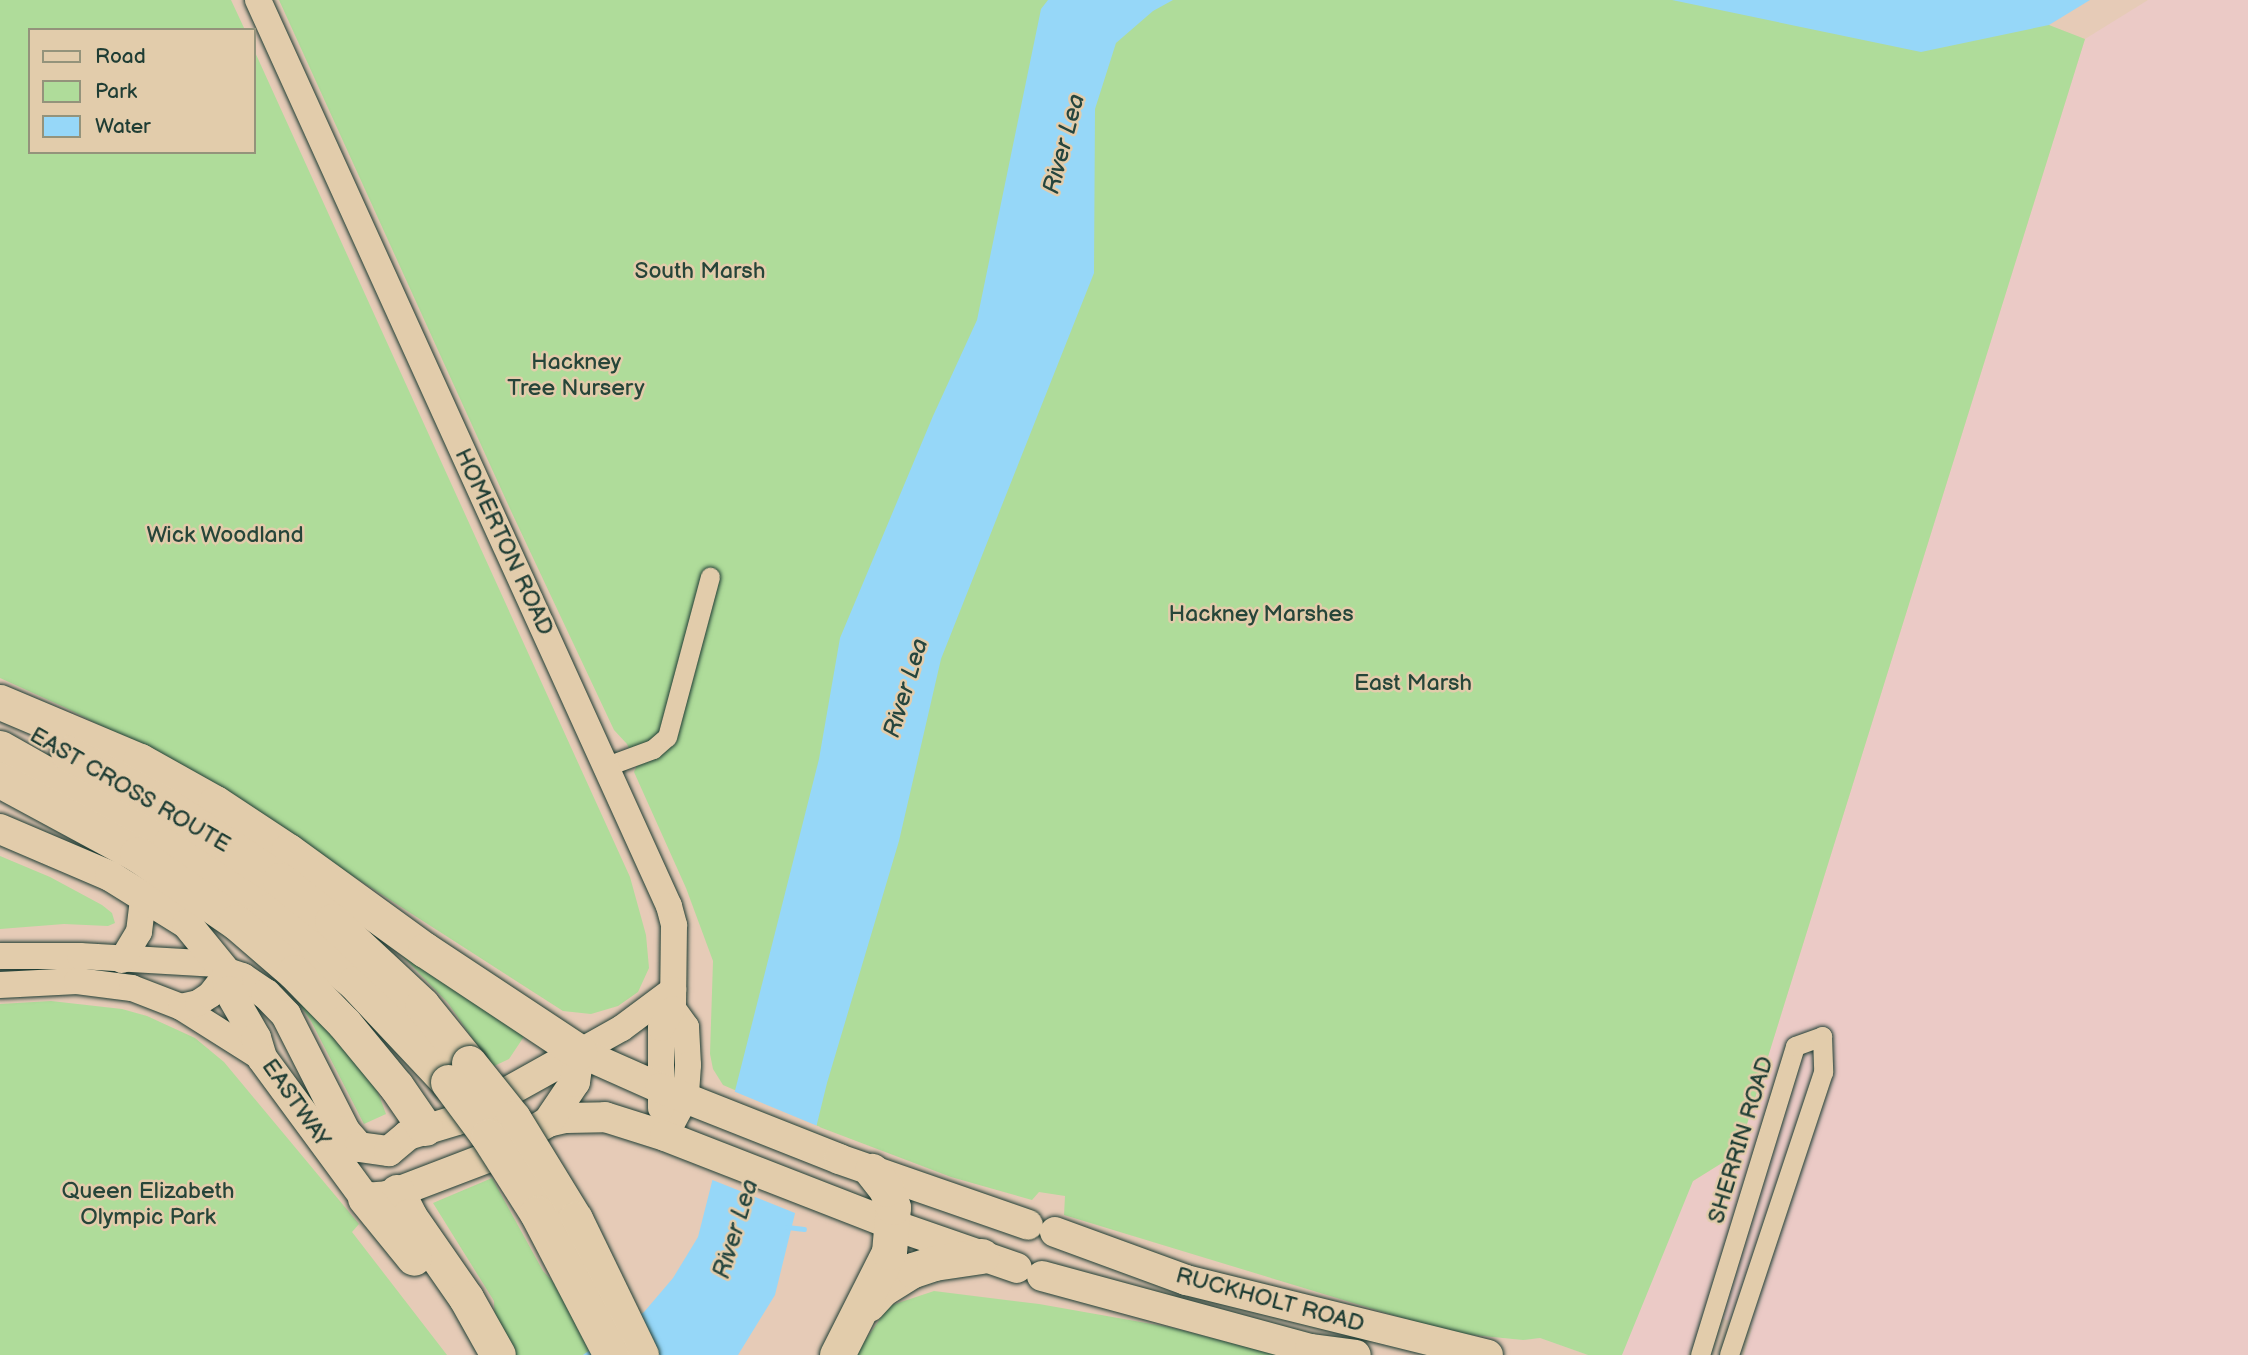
<!DOCTYPE html>
<style>
body{margin:0}
#map{position:relative;width:2248px;height:1355px;overflow:hidden;background:#e6cbb7;font-family:"Balsamiq Sans",sans-serif}
div>[style]{position:absolute}
[style*='--x']{left:calc(var(--x)*1px);top:calc(var(--y)*1px);width:calc(var(--w)*1px);rotate:calc(var(--a)*1deg)}
.built>*{inset:0;background:#ebcac6}
.green>*{inset:0;background:#afdc9a}
.water>*{inset:0;background:#96d7f8}
.pier>*{inset:0;background:#e6cbb7}
.stream>*{height:5px;margin:-2.5px;padding:0 2.5px;transform-origin:2.5px;border-radius:2.5px;background:#96d7f8}
.roads{filter:drop-shadow(0 0 2px #1f3d34) drop-shadow(0 0 2px #1f3d34)}
.street>*{height:19px;margin:-9.5px;padding:0 9.5px;transform-origin:9.5px;border-radius:9.5px;background:#e2ccab}
.secondary>*{height:26px;margin:-13px;padding:0 13px;transform-origin:13px;border-radius:13px;background:#e2ccab}
.primary>*{height:30px;margin:-15px;padding:0 15px;transform-origin:15px;border-radius:15px;background:#e2ccab}
.highway>*{height:35px;margin:-17.5px;padding:0 17.5px;transform-origin:17.5px;border-radius:17.5px;background:#e2ccab}
.bridges{filter:drop-shadow(0 0 2px #1f3d34) drop-shadow(0 0 2px #1f3d34)}
.highway-bridge>*{height:35px;margin:-17.5px;padding:0 17.5px;transform-origin:17.5px;border-radius:17.5px;background:#e2ccab}
span{translate:-50% -50%;white-space:nowrap;text-align:center;line-height:1.15;-webkit-text-stroke:5px #e2ccab;paint-order:stroke}
.park-label{font-size:23px;color:#264539}
.street-label{font-size:23px;color:#1f3d34}
.water-label{font-size:24px;color:#25453e;font-style:italic}
.legend{position:absolute;left:28px;top:28px;width:228px;height:126px;box-sizing:border-box;background:#e2ccab;border:2px solid #94937b;margin:0;padding:9px 12px;list-style:none;font-size:21px;color:#1f3d34}
.legend li{display:flex;align-items:center;gap:14px;height:35px}
.legend b{width:35px;border:2px solid #94937b}
</style>
<div id="map">
<div class="built">
<div style="clip-path:polygon(2148px 0,2248px 0,2248px 1355px,1744px 1355px,1752px 1328px,1705px 1313px,1694px 1348px,1687px 1355px,1588px 1355px,1540px 1338px,1523px 1340px,1452px 1333px,1738px 1153px,2085px 39px)"></div>
</div>
<div class="green">
<div style="clip-path:polygon(0 0,231px 0,245px 30px,30px 30px,30px 152px,254px 152px,254px 50px,630px 877px,646px 935px,649px 968px,638px 992px,618px 1006px,591px 1014px,563px 1011px,188px 770px,66px 708px,0 678px)"></div>
<div style="clip-path:polygon(279px 0,2045px 0,2049px 25px,2085px 39px,1738px 1153px,1693px 1181px,1622px 1355px,1588px 1355px,1540px 1338px,1523px 1340px,1452px 1333px,1064px 1215px,1065px 1196px,1039px 1192px,1032px 1200px,951px 1177px,822px 1128px,723px 1085px,713px 1069px,710px 1054px,713px 961px,686px 888px,634px 772px,637px 765px,627px 744px,614px 730px,511px 511px)"></div>
<div style="clip-path:polygon(0 856px,50px 877px,102px 905px,112px 913px,115px 923px,108px 926px,64px 924px,0 929px)"></div>
<div style="clip-path:polygon(386px 939px,525px 1035px,509px 1059px,492px 1067px,448px 1003px)"></div>
<div style="clip-path:polygon(289px 989px,382px 1086px,377px 1090px,386px 1114px,364px 1124px,311px 1021px)"></div>
<div style="clip-path:polygon(51px 1001px,122px 1009px,147px 1016px,195px 1038px,224px 1062px,359px 1224px,352px 1232px,447px 1355px,0 1355px,0 1004px)"></div>
<div style="clip-path:polygon(492px 1178px,543px 1271px,556px 1285px,589px 1351px,583px 1355px,515px 1355px,495px 1327px,494px 1301px,433px 1203px)"></div>
<div style="clip-path:polygon(934px 1291px,1039px 1304px,1169px 1327px,1278px 1355px,855px 1355px,889px 1306px)"></div>
</div>
<div class="water">
<div style="clip-path:polygon(1048px 0,1173px 0,1153px 11px,1116px 43px,1095px 109px,1094px 273px,941px 659px,899px 841px,827px 1083px,775px 1295px,738px 1355px,583px 1355px,644px 1312px,673px 1278px,698px 1237px,819px 759px,840px 638px,933px 416px,977px 320px,1041px 9px)"></div>
<div style="clip-path:polygon(1672px 0,2090px 0,2049px 25px,1921px 52px)"></div>
</div>
<div class="pier">
<div style="clip-path:polygon(733px 1091px,820px 1127px,800px 1215px,710px 1179px)"></div>
</div>
<div class="stream">
<div style="--x:787;--y:1227;--w:17;--a:7"></div>
</div>
<div class="roads">
<div class="street">
<div style="--x:607;--y:766;--w:49;--a:-20.3"></div>
<div style="--x:653;--y:749;--w:18;--a:-41"></div>
<div style="--x:667;--y:737;--w:166;--a:-75"></div>
<div style="--x:1700;--y:1355;--w:323;--a:-72.9"></div>
<div style="--x:1795;--y:1046;--w:29;--a:-20"></div>
<div style="--x:1822;--y:1036;--w:36;--a:88"></div>
<div style="--x:1823;--y:1072;--w:298;--a:108.4"></div>
</div>
<div class="secondary">
<div style="--x:258;--y:0;--w:995;--a:65.6"></div>
<div style="--x:669;--y:906;--w:20;--a:75"></div>
<div style="--x:674;--y:925;--w:84;--a:90.7"></div>
<div style="--x:673;--y:1009;--w:22;--a:54"></div>
<div style="--x:686;--y:1027;--w:38;--a:87"></div>
<div style="--x:688;--y:1065;--w:32;--a:94"></div>
<div style="--x:686;--y:1097;--w:44;--a:118.3"></div>
<div style="--x:0;--y:956;--w:80;--a:0"></div>
<div style="--x:80;--y:956;--w:138;--a:3.3"></div>
<div style="--x:122;--y:960;--w:33;--a:-59"></div>
<div style="--x:139;--y:932;--w:38;--a:-83"></div>
<div style="--x:0;--y:985;--w:77;--a:-3"></div>
<div style="--x:77;--y:981;--w:55;--a:7.3"></div>
<div style="--x:132;--y:988;--w:53;--a:21.2"></div>
<div style="--x:181;--y:1007;--w:96;--a:32.2"></div>
<div style="--x:181;--y:1007;--w:17;--a:-13"></div>
<div style="--x:198;--y:1003;--w:14;--a:-34"></div>
<div style="--x:210;--y:995;--w:28;--a:-52"></div>
<div style="--x:579;--y:1052;--w:49;--a:-29.2"></div>
<div style="--x:622;--y:1028;--w:64;--a:-36.7"></div>
<div style="--x:661;--y:1108;--w:80;--a:-90"></div>
<div style="--x:661;--y:1028;--w:22;--a:-58"></div>
</div>
<div class="primary">
<div style="--x:0;--y:829;--w:120;--a:23.1"></div>
<div style="--x:110;--y:876;--w:91;--a:31.9"></div>
<div style="--x:187;--y:924;--w:63;--a:50.8"></div>
<div style="--x:227;--y:973;--w:16;--a:18"></div>
<div style="--x:242;--y:978;--w:29;--a:34"></div>
<div style="--x:266;--y:994;--w:29;--a:46"></div>
<div style="--x:286;--y:1015;--w:130;--a:63"></div>
<div style="--x:345;--y:1131;--w:21;--a:49"></div>
<div style="--x:359;--y:1147;--w:30;--a:8"></div>
<div style="--x:389;--y:1151;--w:25;--a:-40"></div>
<div style="--x:408;--y:1135;--w:51;--a:-17"></div>
<div style="--x:457;--y:1120;--w:140;--a:-29.1"></div>
<div style="--x:227;--y:973;--w:18;--a:84"></div>
<div style="--x:229;--y:991;--w:54;--a:60.1"></div>
<div style="--x:256;--y:1038;--w:21;--a:73"></div>
<div style="--x:262;--y:1058;--w:174;--a:53.7"></div>
<div style="--x:365;--y:1198;--w:22;--a:-5"></div>
<div style="--x:387;--y:1196;--w:109;--a:-20.9"></div>
<div style="--x:489;--y:1157;--w:69;--a:-30.7"></div>
<div style="--x:548;--y:1122;--w:18;--a:-13"></div>
<div style="--x:566;--y:1118;--w:39;--a:-1"></div>
<div style="--x:605;--y:1117;--w:63;--a:17.6"></div>
<div style="--x:665;--y:1136;--w:245;--a:21.3"></div>
<div style="--x:893;--y:1225;--w:131;--a:19.1"></div>
<div style="--x:579;--y:1052;--w:89;--a:24"></div>
<div style="--x:660;--y:1088;--w:193;--a:21.6"></div>
<div style="--x:839;--y:1159;--w:200;--a:19.2"></div>
<div style="--x:548;--y:1122;--w:48;--a:-56"></div>
<div style="--x:575;--y:1082;--w:30;--a:-82"></div>
<div style="--x:1055;--y:1232;--w:140;--a:20.1"></div>
<div style="--x:1186;--y:1280;--w:311;--a:13.9"></div>
<div style="--x:1042;--y:1276;--w:278;--a:15.2"></div>
<div style="--x:1310;--y:1349;--w:46;--a:7.4"></div>
</div>
<div class="highway">
<div style="--x:0;--y:702;--w:152;--a:22.9"></div>
<div style="--x:140;--y:761;--w:86;--a:29.2"></div>
<div style="--x:215;--y:803;--w:87;--a:33.3"></div>
<div style="--x:288;--y:851;--w:169;--a:35.9"></div>
<div style="--x:425;--y:950;--w:185;--a:33.5"></div>
<div style="--x:0;--y:748;--w:195;--a:29.5"></div>
<div style="--x:170;--y:844;--w:120;--a:34.1"></div>
<div style="--x:269;--y:911;--w:112;--a:39.9"></div>
<div style="--x:355;--y:983;--w:136;--a:46.8"></div>
<div style="--x:68;--y:753;--w:115;--a:28.1"></div>
<div style="--x:169;--y:807;--w:133;--a:33.3"></div>
<div style="--x:280;--y:880;--w:66;--a:38.3"></div>
<div style="--x:332;--y:921;--w:123;--a:43"></div>
<div style="--x:422;--y:1005;--w:75;--a:51"></div>
<div style="--x:0;--y:780;--w:156;--a:28.4"></div>
<div style="--x:137;--y:854;--w:120;--a:34.5"></div>
<div style="--x:236;--y:922;--w:77;--a:40.8"></div>
<div style="--x:294;--y:972;--w:71;--a:45.6"></div>
<div style="--x:344;--y:1023;--w:82;--a:50.5"></div>
<div style="--x:396;--y:1086;--w:51;--a:55.4"></div>
<div style="--x:397;--y:1192;--w:27;--a:63"></div>
<div style="--x:409;--y:1216;--w:100;--a:55.2"></div>
<div style="--x:466;--y:1298;--w:65;--a:60.7"></div>
<div style="--x:365;--y:1198;--w:77;--a:50.8"></div>
<div style="--x:868;--y:1304;--w:21;--a:-47"></div>
<div style="--x:882;--y:1289;--w:36;--a:-32"></div>
<div style="--x:913;--y:1270;--w:22;--a:-18"></div>
<div style="--x:934;--y:1263;--w:48;--a:-8.5"></div>
<div style="--x:837;--y:1355;--w:115;--a:-63.2"></div>
<div style="--x:889;--y:1252;--w:45;--a:-84.9"></div>
<div style="--x:893;--y:1207;--w:19;--a:-111"></div>
<div style="--x:886;--y:1189;--w:23;--a:-128"></div>
</div>
</div>
<div class="bridges">
<div class="highway-bridge">
<div style="--x:469;--y:1063;--w:70;--a:51.3"></div>
<div style="--x:513;--y:1118;--w:119;--a:58.5"></div>
<div style="--x:575;--y:1219;--w:151;--a:64.1"></div>
<div style="--x:448;--y:1082;--w:67;--a:53.5"></div>
<div style="--x:488;--y:1136;--w:91;--a:57.5"></div>
<div style="--x:537;--y:1213;--w:160;--a:62.5"></div>
</div>
</div>
<div class="park-label">
<span style="left:700px;top:271px">South Marsh</span>
<span style="left:576px;top:375px">Hackney<br>Tree Nursery</span>
<span style="left:225px;top:535px">Wick Woodland</span>
<span style="left:1261px;top:614px">Hackney Marshes</span>
<span style="left:1413px;top:683px">East Marsh</span>
<span style="left:148px;top:1204px">Queen Elizabeth<br>Olympic Park</span>
</div>
<div class="street-label">
<span style="left:504px;top:542px;rotate:65deg">HOMERTON ROAD</span>
<span style="left:130px;top:790px;rotate:30deg">EAST CROSS ROUTE</span>
<span style="left:296px;top:1103px;rotate:55deg">EASTWAY</span>
<span style="left:1741px;top:1140px;rotate:-73deg">SHERRIN ROAD</span>
<span style="left:1270px;top:1300px;rotate:15deg">RUCKHOLT ROAD</span>
</div>
<div class="water-label">
<span style="left:1064px;top:144px;rotate:-75deg">River Lea</span>
<span style="left:906px;top:688px;rotate:-73deg">River Lea</span>
<span style="left:736px;top:1229px;rotate:-73deg">River Lea</span>
</div>
<ul class="legend">
<li><b style="height:9px;background:#e2ccab"></b>Road</li>
<li><b style="height:19px;background:#afdc9a"></b>Park</li>
<li><b style="height:19px;background:#96d7f8"></b>Water</li>
</ul>
</div>
